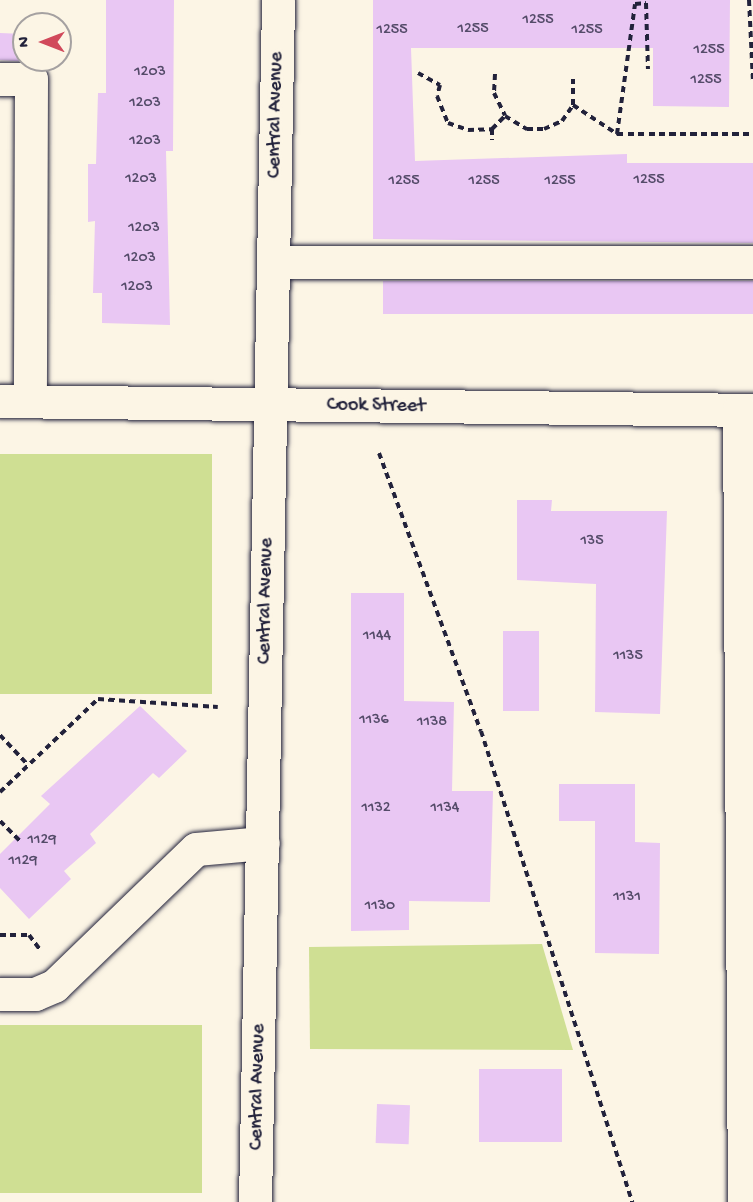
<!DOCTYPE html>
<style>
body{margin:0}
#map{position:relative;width:753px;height:1202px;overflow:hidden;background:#fcf5e5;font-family:"Gochi Hand",sans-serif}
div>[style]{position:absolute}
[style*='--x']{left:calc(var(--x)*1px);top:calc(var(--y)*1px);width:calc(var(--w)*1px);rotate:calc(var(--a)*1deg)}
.green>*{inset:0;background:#cfdf93;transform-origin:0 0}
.building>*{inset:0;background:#e9c7f3;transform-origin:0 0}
.path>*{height:4px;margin-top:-2px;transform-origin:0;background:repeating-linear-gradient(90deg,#22223b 0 6px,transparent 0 10.5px)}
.roads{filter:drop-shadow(0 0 2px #22223b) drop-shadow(0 0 2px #22223b)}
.minor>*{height:33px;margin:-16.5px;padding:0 16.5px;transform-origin:16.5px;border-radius:16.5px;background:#fcf5e5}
span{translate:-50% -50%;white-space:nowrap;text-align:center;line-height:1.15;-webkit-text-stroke:6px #fcf5e5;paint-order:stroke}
.number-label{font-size:16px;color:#544b69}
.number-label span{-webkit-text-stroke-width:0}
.street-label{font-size:20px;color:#22223b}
.north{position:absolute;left:12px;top:12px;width:60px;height:60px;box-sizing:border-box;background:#fcf5e5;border:2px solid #a5a1a1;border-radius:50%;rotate:270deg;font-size:16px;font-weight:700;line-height:24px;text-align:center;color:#22223b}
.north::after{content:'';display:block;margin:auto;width:21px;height:27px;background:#d1495b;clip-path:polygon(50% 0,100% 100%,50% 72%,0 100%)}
</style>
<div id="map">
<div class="green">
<div style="left:0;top:454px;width:212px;height:240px"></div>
<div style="clip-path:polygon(542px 944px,573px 1050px,310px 1049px,309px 947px)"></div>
<div style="left:0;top:1025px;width:202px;height:168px"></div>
</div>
<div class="building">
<div style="clip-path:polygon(106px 0,174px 0,173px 151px,166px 151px,170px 325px,102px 323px,102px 293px,93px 293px,95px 221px,88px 222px,88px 164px,96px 164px,98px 93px,106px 93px)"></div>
<div style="clip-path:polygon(373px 0,730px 0,729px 107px,653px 106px,653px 48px,411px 48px,415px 161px,627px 154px,627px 163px,753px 163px,753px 243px,373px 239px)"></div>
<div style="clip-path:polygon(0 33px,24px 34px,24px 60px,40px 60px,40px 63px,0 60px)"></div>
<div style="left:383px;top:281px;width:370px;height:33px"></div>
<div style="clip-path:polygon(517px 500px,552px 500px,551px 511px,667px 511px,660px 714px,595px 712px,596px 584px,517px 580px)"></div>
<div style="clip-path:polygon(351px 593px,404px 593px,404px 701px,454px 702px,452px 791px,493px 791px,490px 902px,409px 901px,409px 930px,351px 931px)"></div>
<div style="left:503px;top:631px;width:36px;height:80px"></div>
<div style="clip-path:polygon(140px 706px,187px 751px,159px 778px,153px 773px,90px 834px,96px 843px,64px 871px,71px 879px,29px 919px,0 888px,0 854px,50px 804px,41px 796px)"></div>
<div style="clip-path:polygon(559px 784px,635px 784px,635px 842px,660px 843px,659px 954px,595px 953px,595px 821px,559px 821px)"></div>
<div style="left:479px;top:1069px;width:83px;height:73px"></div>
<div style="left:377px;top:1104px;width:33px;height:39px;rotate:2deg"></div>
</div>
<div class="path">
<div style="--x:749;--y:0;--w:82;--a:87.2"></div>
<div style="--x:418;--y:73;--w:25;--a:29"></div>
<div style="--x:440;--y:85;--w:11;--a:105"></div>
<div style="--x:437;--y:96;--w:29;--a:68"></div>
<div style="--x:448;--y:123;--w:21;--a:19"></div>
<div style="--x:468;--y:130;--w:24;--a:-2"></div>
<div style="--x:492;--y:129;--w:18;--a:-45"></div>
<div style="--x:505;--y:116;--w:26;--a:31"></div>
<div style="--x:527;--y:129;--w:17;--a:0"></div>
<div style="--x:544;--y:129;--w:20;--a:-24"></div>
<div style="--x:562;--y:121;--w:19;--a:-55"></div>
<div style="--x:573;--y:105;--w:53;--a:33.4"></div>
<div style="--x:617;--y:134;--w:136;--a:0"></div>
<div style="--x:495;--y:74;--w:19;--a:93"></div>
<div style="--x:494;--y:93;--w:25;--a:64"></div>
<div style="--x:573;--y:105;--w:26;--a:-90"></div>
<div style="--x:492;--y:129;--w:11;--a:90"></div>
<div style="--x:617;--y:134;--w:131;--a:-82.1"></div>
<div style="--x:635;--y:4;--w:11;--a:-5"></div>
<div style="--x:646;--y:3;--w:66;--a:88.3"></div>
<div style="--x:379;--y:453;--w:296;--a:69.9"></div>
<div style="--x:481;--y:731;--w:495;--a:72.2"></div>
<div style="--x:0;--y:735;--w:41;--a:47"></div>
<div style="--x:0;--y:792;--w:135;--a:-43.5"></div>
<div style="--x:98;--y:699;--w:120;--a:3.8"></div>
<div style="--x:0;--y:821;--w:30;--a:45"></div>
<div style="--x:0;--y:935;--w:29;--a:0"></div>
<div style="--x:29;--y:935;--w:20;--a:53"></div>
</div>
<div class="roads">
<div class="minor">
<div style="--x:0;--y:79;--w:31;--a:0"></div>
<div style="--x:31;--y:79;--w:321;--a:90.2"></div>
<div style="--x:273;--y:262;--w:480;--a:0"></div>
<div style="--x:0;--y:401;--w:753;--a:0.68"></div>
<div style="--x:739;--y:410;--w:792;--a:89.64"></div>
<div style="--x:0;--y:994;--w:35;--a:0"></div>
<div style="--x:35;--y:994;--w:21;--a:-23"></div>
<div style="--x:54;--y:986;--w:197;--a:-44"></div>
<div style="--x:196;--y:849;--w:67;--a:-5.1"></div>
<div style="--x:255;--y:1202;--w:1202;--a:-88.9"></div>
</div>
</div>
<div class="number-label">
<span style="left:538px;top:21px">1255</span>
<span style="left:473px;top:30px">1255</span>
<span style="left:392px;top:31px">1255</span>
<span style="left:587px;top:31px">1255</span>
<span style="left:709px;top:51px">1255</span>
<span style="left:150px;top:73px">1203</span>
<span style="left:706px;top:81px">1255</span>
<span style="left:145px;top:104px">1203</span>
<span style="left:145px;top:142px">1203</span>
<span style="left:141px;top:180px">1203</span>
<span style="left:649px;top:181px">1255</span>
<span style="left:404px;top:182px">1255</span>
<span style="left:484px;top:182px">1255</span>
<span style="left:560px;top:182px">1255</span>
<span style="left:144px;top:229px">1203</span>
<span style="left:140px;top:259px">1203</span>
<span style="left:137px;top:288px">1203</span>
<span style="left:592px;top:542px">135</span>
<span style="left:377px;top:637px">1144</span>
<span style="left:628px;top:657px">1135</span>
<span style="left:374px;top:721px">1136</span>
<span style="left:432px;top:723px">1138</span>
<span style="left:376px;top:809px">1132</span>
<span style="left:445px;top:809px">1134</span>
<span style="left:42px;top:841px">1129</span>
<span style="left:23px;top:862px">1129</span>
<span style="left:627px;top:898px">1131</span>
<span style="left:380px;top:907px">1130</span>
</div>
<div class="street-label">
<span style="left:276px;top:115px;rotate:-89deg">Central Avenue</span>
<span style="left:376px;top:406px;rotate:1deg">Cook Street</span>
<span style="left:266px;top:601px;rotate:-89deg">Central Avenue</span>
<span style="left:258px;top:1087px;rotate:-89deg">Central Avenue</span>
</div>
<div class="north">N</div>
</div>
